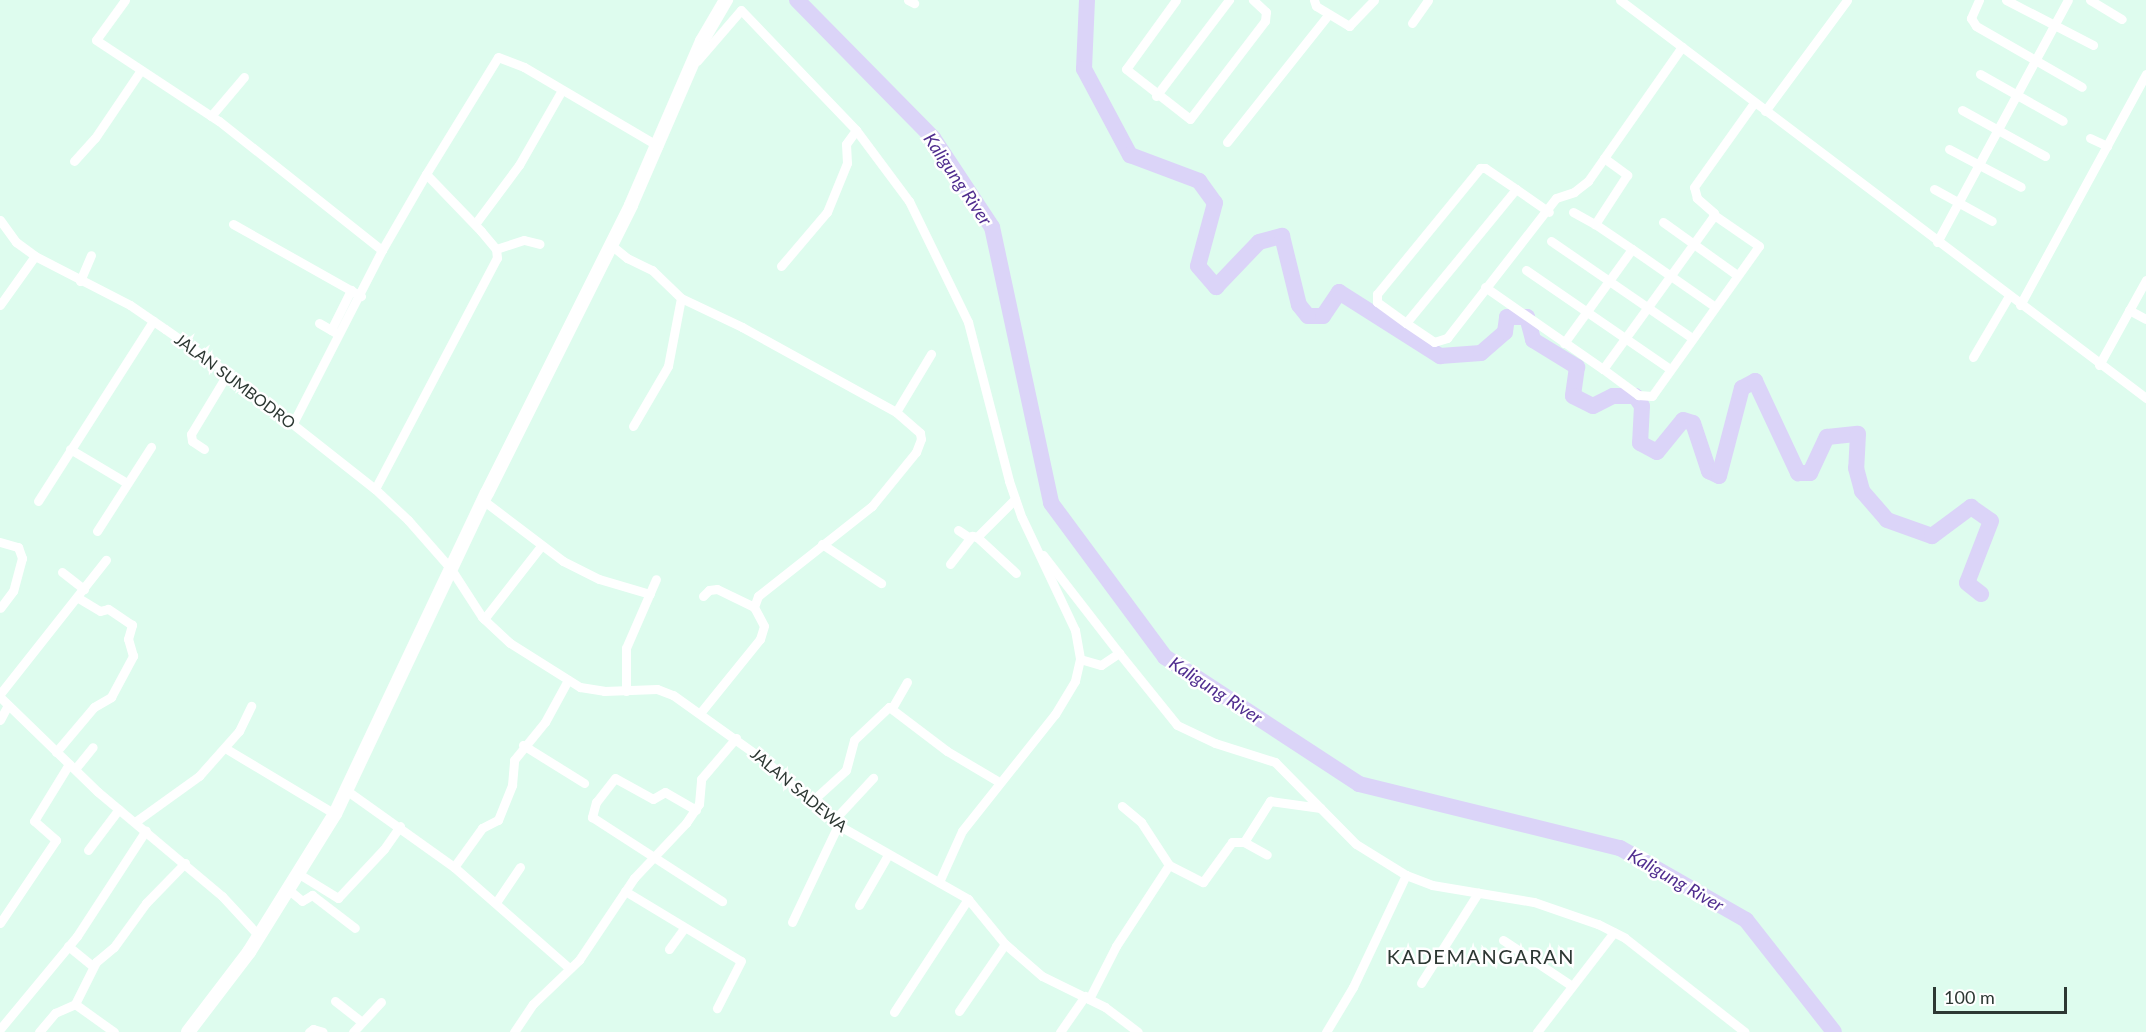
<!DOCTYPE html>
<style>
body{margin:0}
#map{position:relative;width:2146px;height:1032px;overflow:hidden;background:#defcee;font-family:Lato,sans-serif}
div>[style]{position:absolute}
[style*='--x']{left:calc(var(--x)*1px);top:calc(var(--y)*1px);width:calc(var(--w)*1px);rotate:calc(var(--a)*1deg)}
.river>*{height:16px;margin:-8px;padding:0 8px;transform-origin:8px;border-radius:8px;background:#dbd4f8}
.street>*{height:9px;margin:-4.5px;padding:0 4.5px;transform-origin:4.5px;border-radius:4.5px;background:#fff}
.secondary>*{height:14px;margin:-7px;padding:0 7px;transform-origin:7px;border-radius:7px;background:#fff}
span{translate:-50% -50%;white-space:nowrap;text-align:center;line-height:1.15;-webkit-text-stroke:5px #fff;paint-order:stroke}
.street-label{font-size:16px;color:#2d3833}
.water-label{font-size:18px;color:#502d8f;font-style:italic}
.quarter-label{font-size:20px;color:#2d3833;letter-spacing:1.5px}
.scale{position:absolute;left:1933px;top:987px;width:134px;height:27px;box-sizing:border-box;border:3px solid #2d3833;border-top:0;padding-left:8px;font-size:18px;line-height:21px;white-space:nowrap;color:#2d3833;-webkit-text-stroke:4px #fff;paint-order:stroke}
</style>
<div id="map">
<div class="river">
<div style="--x:797;--y:0;--w:194;--a:45.4"></div>
<div style="--x:933;--y:138;--w:107;--a:56.5"></div>
<div style="--x:992;--y:227;--w:282;--a:77.9"></div>
<div style="--x:1051;--y:503;--w:192;--a:53.5"></div>
<div style="--x:1165;--y:657;--w:232;--a:33.2"></div>
<div style="--x:1359;--y:784;--w:269;--a:13.8"></div>
<div style="--x:1620;--y:848;--w:145;--a:29.7"></div>
<div style="--x:1746;--y:920;--w:142;--a:51.8"></div>
<div style="--x:1087;--y:0;--w:69;--a:92.5"></div>
<div style="--x:1084;--y:69;--w:98;--a:61.9"></div>
<div style="--x:1130;--y:155;--w:74;--a:20.6"></div>
<div style="--x:1199;--y:181;--w:27;--a:54"></div>
<div style="--x:1215;--y:203;--w:65;--a:105.1"></div>
<div style="--x:1198;--y:266;--w:28;--a:49"></div>
<div style="--x:1216;--y:287;--w:62;--a:-46.3"></div>
<div style="--x:1259;--y:242;--w:24;--a:-15"></div>
<div style="--x:1282;--y:236;--w:71;--a:76.2"></div>
<div style="--x:1299;--y:305;--w:14;--a:51"></div>
<div style="--x:1308;--y:316;--w:15;--a:0"></div>
<div style="--x:1323;--y:316;--w:29;--a:-56"></div>
<div style="--x:1339;--y:292;--w:120;--a:32.4"></div>
<div style="--x:1440;--y:356;--w:41;--a:-4.2"></div>
<div style="--x:1481;--y:353;--w:32;--a:-41"></div>
<div style="--x:1505;--y:332;--w:15;--a:-82"></div>
<div style="--x:1507;--y:317;--w:20;--a:0"></div>
<div style="--x:1527;--y:317;--w:24;--a:75"></div>
<div style="--x:1533;--y:340;--w:52;--a:31.5"></div>
<div style="--x:1577;--y:367;--w:29;--a:98"></div>
<div style="--x:1573;--y:396;--w:22;--a:27"></div>
<div style="--x:1593;--y:406;--w:22;--a:-27"></div>
<div style="--x:1613;--y:396;--w:22;--a:0"></div>
<div style="--x:1635;--y:396;--w:12;--a:55"></div>
<div style="--x:1642;--y:406;--w:37;--a:93"></div>
<div style="--x:1640;--y:443;--w:19;--a:28"></div>
<div style="--x:1657;--y:452;--w:41;--a:-50.9"></div>
<div style="--x:1683;--y:420;--w:10;--a:17"></div>
<div style="--x:1693;--y:423;--w:51;--a:71.6"></div>
<div style="--x:1709;--y:471;--w:11;--a:27"></div>
<div style="--x:1719;--y:476;--w:91;--a:-75.4"></div>
<div style="--x:1742;--y:388;--w:15;--a:-28"></div>
<div style="--x:1755;--y:381;--w:102;--a:64.9"></div>
<div style="--x:1798;--y:473;--w:12;--a:0"></div>
<div style="--x:1810;--y:473;--w:40;--a:-65"></div>
<div style="--x:1827;--y:437;--w:31;--a:-6"></div>
<div style="--x:1858;--y:434;--w:34;--a:93"></div>
<div style="--x:1856;--y:468;--w:24;--a:75"></div>
<div style="--x:1862;--y:491;--w:38;--a:49"></div>
<div style="--x:1887;--y:520;--w:48;--a:19.6"></div>
<div style="--x:1932;--y:536;--w:49;--a:-36.6"></div>
<div style="--x:1971;--y:507;--w:24;--a:35"></div>
<div style="--x:1991;--y:521;--w:66;--a:111.2"></div>
<div style="--x:1967;--y:583;--w:18;--a:38"></div>
</div>
<div class="street">
<div style="--x:125;--y:0;--w:49;--a:125.9"></div>
<div style="--x:96;--y:40;--w:147;--a:33.4"></div>
<div style="--x:219;--y:121;--w:208;--a:38.4"></div>
<div style="--x:382;--y:250;--w:195;--a:117.2"></div>
<div style="--x:908;--y:0;--w:7;--a:27"></div>
<div style="--x:1176;--y:0;--w:85;--a:125.9"></div>
<div style="--x:1126;--y:69;--w:81;--a:38"></div>
<div style="--x:1190;--y:119;--w:123;--a:-52.6"></div>
<div style="--x:1265;--y:21;--w:9;--a:-84"></div>
<div style="--x:1266;--y:12;--w:18;--a:-137"></div>
<div style="--x:1314;--y:0;--w:6;--a:72"></div>
<div style="--x:1316;--y:6;--w:39;--a:31"></div>
<div style="--x:1349;--y:26;--w:36;--a:-46"></div>
<div style="--x:1620;--y:0;--w:660;--a:37.11"></div>
<div style="--x:1979;--y:0;--w:20;--a:114"></div>
<div style="--x:1971;--y:18;--w:9;--a:58"></div>
<div style="--x:1976;--y:26;--w:122;--a:29.9"></div>
<div style="--x:2006;--y:0;--w:98;--a:27.3"></div>
<div style="--x:2090;--y:0;--w:37;--a:31"></div>
<div style="--x:1412;--y:23;--w:28;--a:-55"></div>
<div style="--x:697;--y:61;--w:67;--a:-49.2"></div>
<div style="--x:741;--y:10;--w:166;--a:46.2"></div>
<div style="--x:856;--y:130;--w:89;--a:53.3"></div>
<div style="--x:909;--y:201;--w:135;--a:64"></div>
<div style="--x:968;--y:322;--w:164;--a:75.5"></div>
<div style="--x:1009;--y:481;--w:39;--a:71"></div>
<div style="--x:1022;--y:518;--w:124;--a:64.7"></div>
<div style="--x:1075;--y:630;--w:29;--a:80"></div>
<div style="--x:1080;--y:659;--w:23;--a:103"></div>
<div style="--x:1075;--y:681;--w:39;--a:121"></div>
<div style="--x:1055;--y:714;--w:149;--a:128.5"></div>
<div style="--x:962;--y:831;--w:56;--a:114.3"></div>
<div style="--x:1980;--y:74;--w:95;--a:29.5"></div>
<div style="--x:1156;--y:96;--w:121;--a:-52.8"></div>
<div style="--x:1962;--y:110;--w:95;--a:29"></div>
<div style="--x:1765;--y:111;--w:138;--a:-53.5"></div>
<div style="--x:211;--y:116;--w:51;--a:-49.8"></div>
<div style="--x:2090;--y:138;--w:19;--a:25"></div>
<div style="--x:1227;--y:142;--w:162;--a:-51.5"></div>
<div style="--x:1949;--y:149;--w:81;--a:27.8"></div>
<div style="--x:1604;--y:158;--w:29;--a:36"></div>
<div style="--x:1627;--y:175;--w:59;--a:123.1"></div>
<div style="--x:1595;--y:224;--w:45;--a:34"></div>
<div style="--x:74;--y:161;--w:31;--a:-48"></div>
<div style="--x:95;--y:138;--w:82;--a:-55.9"></div>
<div style="--x:426;--y:174;--w:137;--a:-58.4"></div>
<div style="--x:498;--y:57;--w:28;--a:21"></div>
<div style="--x:524;--y:67;--w:156;--a:30.5"></div>
<div style="--x:1516;--y:189;--w:173;--a:129.4"></div>
<div style="--x:1406;--y:323;--w:36;--a:-144"></div>
<div style="--x:1377;--y:302;--w:8;--a:-90"></div>
<div style="--x:1377;--y:294;--w:163;--a:-50.7"></div>
<div style="--x:1480;--y:168;--w:5;--a:0"></div>
<div style="--x:1485;--y:168;--w:37;--a:34"></div>
<div style="--x:1516;--y:189;--w:40;--a:34.9"></div>
<div style="--x:1934;--y:189;--w:66;--a:28.9"></div>
<div style="--x:1573;--y:212;--w:25;--a:29"></div>
<div style="--x:0;--y:220;--w:27;--a:54"></div>
<div style="--x:16;--y:242;--w:24;--a:36"></div>
<div style="--x:35;--y:256;--w:107;--a:27.3"></div>
<div style="--x:130;--y:305;--w:42;--a:34.4"></div>
<div style="--x:165;--y:329;--w:77;--a:34.9"></div>
<div style="--x:228;--y:373;--w:187;--a:38.3"></div>
<div style="--x:375;--y:489;--w:45;--a:43.2"></div>
<div style="--x:408;--y:520;--w:65;--a:48.7"></div>
<div style="--x:451;--y:569;--w:57;--a:57.1"></div>
<div style="--x:482;--y:617;--w:38;--a:43"></div>
<div style="--x:510;--y:643;--w:83;--a:32.2"></div>
<div style="--x:580;--y:687;--w:24;--a:9"></div>
<div style="--x:604;--y:691;--w:53;--a:-2.2"></div>
<div style="--x:657;--y:689;--w:17;--a:21"></div>
<div style="--x:673;--y:695;--w:117;--a:35.6"></div>
<div style="--x:768;--y:763;--w:94;--a:41.5"></div>
<div style="--x:838;--y:825;--w:150;--a:29.6"></div>
<div style="--x:968;--y:899;--w:58;--a:50.6"></div>
<div style="--x:1005;--y:944;--w:49;--a:40.9"></div>
<div style="--x:1042;--y:976;--w:70;--a:26.2"></div>
<div style="--x:1105;--y:1007;--w:41;--a:37.1"></div>
<div style="--x:1663;--y:222;--w:91;--a:35.6"></div>
<div style="--x:233;--y:224;--w:147;--a:29.4"></div>
<div style="--x:475;--y:224;--w:74;--a:-53.3"></div>
<div style="--x:519;--y:165;--w:86;--a:-60.2"></div>
<div style="--x:1551;--y:241;--w:171;--a:34.5"></div>
<div style="--x:1937;--y:242;--w:275;--a:-61.6"></div>
<div style="--x:611;--y:245;--w:21;--a:39"></div>
<div style="--x:627;--y:258;--w:28;--a:26"></div>
<div style="--x:652;--y:270;--w:40;--a:44"></div>
<div style="--x:681;--y:298;--w:68;--a:25.4"></div>
<div style="--x:742;--y:327;--w:176;--a:28.9"></div>
<div style="--x:896;--y:412;--w:32;--a:41"></div>
<div style="--x:920;--y:433;--w:6;--a:81"></div>
<div style="--x:921;--y:439;--w:14;--a:111"></div>
<div style="--x:916;--y:452;--w:70;--a:129.2"></div>
<div style="--x:872;--y:506;--w:145;--a:141.7"></div>
<div style="--x:758;--y:596;--w:12;--a:110"></div>
<div style="--x:754;--y:607;--w:21;--a:62"></div>
<div style="--x:764;--y:626;--w:14;--a:107"></div>
<div style="--x:760;--y:639;--w:95;--a:129"></div>
<div style="--x:496;--y:249;--w:29;--a:-18"></div>
<div style="--x:524;--y:240;--w:16;--a:14"></div>
<div style="--x:781;--y:266;--w:71;--a:-49.6"></div>
<div style="--x:827;--y:212;--w:53;--a:-67.8"></div>
<div style="--x:847;--y:163;--w:19;--a:-93"></div>
<div style="--x:846;--y:144;--w:17;--a:-54"></div>
<div style="--x:1526;--y:270;--w:175;--a:34.5"></div>
<div style="--x:80;--y:281;--w:28;--a:-67"></div>
<div style="--x:1485;--y:287;--w:144;--a:34.8"></div>
<div style="--x:1603;--y:369;--w:188;--a:-54.1"></div>
<div style="--x:1713;--y:217;--w:4;--a:-76"></div>
<div style="--x:1714;--y:213;--w:23;--a:-139"></div>
<div style="--x:1697;--y:198;--w:11;--a:-105"></div>
<div style="--x:1694;--y:187;--w:103;--a:-54.5"></div>
<div style="--x:0;--y:305;--w:60;--a:-54.5"></div>
<div style="--x:2020;--y:305;--w:263;--a:-61.4"></div>
<div style="--x:2129;--y:310;--w:19;--a:28"></div>
<div style="--x:319;--y:323;--w:20;--a:30"></div>
<div style="--x:1406;--y:323;--w:34;--a:34"></div>
<div style="--x:1434;--y:342;--w:14;--a:-17"></div>
<div style="--x:1447;--y:338;--w:177;--a:-52.1"></div>
<div style="--x:1556;--y:198;--w:19;--a:-18"></div>
<div style="--x:1574;--y:192;--w:18;--a:-38"></div>
<div style="--x:1588;--y:181;--w:164;--a:-55"></div>
<div style="--x:331;--y:330;--w:45;--a:-63.4"></div>
<div style="--x:1564;--y:343;--w:116;--a:-54.1"></div>
<div style="--x:1632;--y:249;--w:100;--a:34.8"></div>
<div style="--x:1973;--y:357;--w:71;--a:-59.5"></div>
<div style="--x:2099;--y:365;--w:97;--a:-61.1"></div>
<div style="--x:1603;--y:369;--w:44;--a:36.6"></div>
<div style="--x:1638;--y:395;--w:14;--a:4"></div>
<div style="--x:1652;--y:396;--w:184;--a:-54.5"></div>
<div style="--x:1759;--y:246;--w:55;--a:-145.4"></div>
<div style="--x:896;--y:412;--w:68;--a:-58.9"></div>
<div style="--x:633;--y:426;--w:69;--a:-59.7"></div>
<div style="--x:668;--y:366;--w:69;--a:-79.2"></div>
<div style="--x:70;--y:449;--w:66;--a:30.8"></div>
<div style="--x:204;--y:449;--w:14;--a:-146"></div>
<div style="--x:192;--y:441;--w:7;--a:-98"></div>
<div style="--x:191;--y:434;--w:71;--a:-58.8"></div>
<div style="--x:375;--y:489;--w:261;--a:-62.2"></div>
<div style="--x:497;--y:258;--w:9;--a:-96"></div>
<div style="--x:496;--y:249;--w:23;--a:-130"></div>
<div style="--x:481;--y:231;--w:79;--a:-134"></div>
<div style="--x:426;--y:174;--w:88;--a:120.1"></div>
<div style="--x:1015;--y:499;--w:54;--a:135"></div>
<div style="--x:977;--y:537;--w:53;--a:42.7"></div>
<div style="--x:38;--y:501;--w:214;--a:-57.4"></div>
<div style="--x:484;--y:501;--w:99;--a:37.2"></div>
<div style="--x:563;--y:561;--w:40;--a:26.6"></div>
<div style="--x:599;--y:579;--w:53;--a:16.4"></div>
<div style="--x:958;--y:530;--w:14;--a:34"></div>
<div style="--x:97;--y:531;--w:100;--a:-57.3"></div>
<div style="--x:0;--y:542;--w:19;--a:16"></div>
<div style="--x:18;--y:547;--w:12;--a:70"></div>
<div style="--x:22;--y:558;--w:34;--a:105"></div>
<div style="--x:13;--y:591;--w:21;--a:127"></div>
<div style="--x:822;--y:544;--w:71;--a:33.5"></div>
<div style="--x:1043;--y:555;--w:124;--a:52.2"></div>
<div style="--x:950;--y:564;--w:36;--a:-52"></div>
<div style="--x:972;--y:536;--w:5;--a:11"></div>
<div style="--x:62;--y:572;--w:28;--a:38"></div>
<div style="--x:703;--y:596;--w:8;--a:-45"></div>
<div style="--x:709;--y:590;--w:8;--a:-7"></div>
<div style="--x:717;--y:589;--w:41;--a:25.9"></div>
<div style="--x:484;--y:619;--w:93;--a:-52"></div>
<div style="--x:1080;--y:659;--w:22;--a:16"></div>
<div style="--x:1101;--y:665;--w:22;--a:-34"></div>
<div style="--x:1119;--y:653;--w:92;--a:51.1"></div>
<div style="--x:1177;--y:725;--w:42;--a:25.3"></div>
<div style="--x:1215;--y:743;--w:63;--a:17.6"></div>
<div style="--x:1275;--y:762;--w:115;--a:45.4"></div>
<div style="--x:1356;--y:844;--w:59;--a:31.8"></div>
<div style="--x:1406;--y:875;--w:28;--a:21"></div>
<div style="--x:1432;--y:885;--w:103;--a:9.5"></div>
<div style="--x:1534;--y:902;--w:68;--a:19"></div>
<div style="--x:1598;--y:924;--w:30;--a:27"></div>
<div style="--x:1625;--y:938;--w:152;--a:38.1"></div>
<div style="--x:626;--y:691;--w:43;--a:-90"></div>
<div style="--x:626;--y:648;--w:75;--a:-66.5"></div>
<div style="--x:0;--y:694;--w:171;--a:-51.7"></div>
<div style="--x:0;--y:697;--w:136;--a:44.1"></div>
<div style="--x:98;--y:792;--w:162;--a:40"></div>
<div style="--x:222;--y:896;--w:54;--a:47.2"></div>
<div style="--x:892;--y:708;--w:30;--a:-60"></div>
<div style="--x:0;--y:720;--w:17;--a:-62"></div>
<div style="--x:523;--y:745;--w:72;--a:31.9"></div>
<div style="--x:225;--y:748;--w:128;--a:31"></div>
<div style="--x:56;--y:752;--w:59;--a:-49.8"></div>
<div style="--x:94;--y:707;--w:20;--a:-30"></div>
<div style="--x:111;--y:697;--w:47;--a:-61.8"></div>
<div style="--x:133;--y:656;--w:18;--a:-106"></div>
<div style="--x:128;--y:639;--w:15;--a:-74"></div>
<div style="--x:132;--y:625;--w:29;--a:-146"></div>
<div style="--x:108;--y:609;--w:8;--a:166"></div>
<div style="--x:100;--y:611;--w:26;--a:-149"></div>
<div style="--x:75;--y:769;--w:28;--a:-51"></div>
<div style="--x:346;--y:790;--w:133;--a:35.5"></div>
<div style="--x:454;--y:867;--w:153;--a:41.3"></div>
<div style="--x:811;--y:802;--w:47;--a:-42.4"></div>
<div style="--x:846;--y:770;--w:31;--a:-75"></div>
<div style="--x:854;--y:740;--w:48;--a:-43.3"></div>
<div style="--x:889;--y:707;--w:73;--a:37.2"></div>
<div style="--x:947;--y:751;--w:61;--a:30.8"></div>
<div style="--x:696;--y:810;--w:36;--a:-150"></div>
<div style="--x:665;--y:792;--w:14;--a:150"></div>
<div style="--x:653;--y:799;--w:43;--a:-151.1"></div>
<div style="--x:615;--y:778;--w:31;--a:128"></div>
<div style="--x:596;--y:802;--w:16;--a:105"></div>
<div style="--x:592;--y:817;--w:155;--a:32.9"></div>
<div style="--x:833;--y:821;--w:59;--a:-47.1"></div>
<div style="--x:135;--y:822;--w:79;--a:-35.7"></div>
<div style="--x:199;--y:776;--w:60;--a:-48.4"></div>
<div style="--x:239;--y:731;--w:28;--a:-64"></div>
<div style="--x:1244;--y:842;--w:49;--a:-57.6"></div>
<div style="--x:1270;--y:801;--w:51;--a:7.8"></div>
<div style="--x:88;--y:850;--w:51;--a:-52.9"></div>
<div style="--x:1169;--y:865;--w:38;--a:27"></div>
<div style="--x:1203;--y:882;--w:49;--a:-54.1"></div>
<div style="--x:1232;--y:842;--w:12;--a:0"></div>
<div style="--x:1244;--y:842;--w:26;--a:29"></div>
<div style="--x:454;--y:867;--w:48;--a:-54.3"></div>
<div style="--x:482;--y:828;--w:18;--a:-27"></div>
<div style="--x:498;--y:820;--w:38;--a:-68"></div>
<div style="--x:512;--y:785;--w:25;--a:-85"></div>
<div style="--x:514;--y:760;--w:49;--a:-50.8"></div>
<div style="--x:545;--y:722;--w:48;--a:-61.3"></div>
<div style="--x:299;--y:874;--w:46;--a:31.6"></div>
<div style="--x:338;--y:898;--w:67;--a:-46.8"></div>
<div style="--x:384;--y:849;--w:28;--a:-55"></div>
<div style="--x:289;--y:890;--w:17;--a:40"></div>
<div style="--x:302;--y:901;--w:12;--a:-31"></div>
<div style="--x:312;--y:895;--w:54;--a:37.5"></div>
<div style="--x:625;--y:891;--w:135;--a:31.1"></div>
<div style="--x:741;--y:961;--w:53;--a:117.1"></div>
<div style="--x:497;--y:901;--w:41;--a:-55.9"></div>
<div style="--x:859;--y:905;--w:58;--a:-59.9"></div>
<div style="--x:792;--y:922;--w:107;--a:-64.6"></div>
<div style="--x:0;--y:923;--w:100;--a:-56"></div>
<div style="--x:56;--y:840;--w:29;--a:-139"></div>
<div style="--x:34;--y:821;--w:67;--a:-58.4"></div>
<div style="--x:1503;--y:940;--w:83;--a:33.7"></div>
<div style="--x:68;--y:946;--w:32;--a:39"></div>
<div style="--x:669;--y:949;--w:26;--a:-54"></div>
<div style="--x:1421;--y:983;--w:107;--a:-57.7"></div>
<div style="--x:1089;--y:999;--w:59;--a:-63"></div>
<div style="--x:1116;--y:946;--w:97;--a:-56.8"></div>
<div style="--x:1169;--y:865;--w:51;--a:-123.1"></div>
<div style="--x:1141;--y:822;--w:25;--a:-140"></div>
<div style="--x:335;--y:1001;--w:34;--a:38"></div>
<div style="--x:75;--y:1004;--w:47;--a:-63.4"></div>
<div style="--x:96;--y:962;--w:23;--a:-40"></div>
<div style="--x:114;--y:947;--w:54;--a:-54"></div>
<div style="--x:146;--y:903;--w:56;--a:-45.7"></div>
<div style="--x:959;--y:1011;--w:81;--a:-55.5"></div>
<div style="--x:894;--y:1012;--w:135;--a:-56.8"></div>
<div style="--x:0;--y:1029;--w:121;--a:-50.4"></div>
<div style="--x:77;--y:936;--w:126;--a:-56.9"></div>
<div style="--x:39;--y:1032;--w:25;--a:-50"></div>
<div style="--x:55;--y:1013;--w:22;--a:-24"></div>
<div style="--x:75;--y:1004;--w:48;--a:35.7"></div>
<div style="--x:309;--y:1032;--w:5;--a:-37"></div>
<div style="--x:313;--y:1029;--w:10;--a:17"></div>
<div style="--x:353;--y:1032;--w:41;--a:-47"></div>
<div style="--x:514;--y:1032;--w:34;--a:-56"></div>
<div style="--x:533;--y:1004;--w:64;--a:-43.7"></div>
<div style="--x:579;--y:960;--w:99;--a:-56.1"></div>
<div style="--x:634;--y:878;--w:76;--a:-46.6"></div>
<div style="--x:686;--y:823;--w:23;--a:-56"></div>
<div style="--x:699;--y:804;--w:25;--a:-85"></div>
<div style="--x:701;--y:779;--w:54;--a:-49.5"></div>
<div style="--x:1060;--y:1032;--w:44;--a:-55.2"></div>
<div style="--x:1326;--y:1032;--w:52;--a:-59"></div>
<div style="--x:1353;--y:987;--w:124;--a:-64.7"></div>
<div style="--x:1537;--y:1032;--w:126;--a:-52.4"></div>
</div>
<div class="secondary">
<div style="--x:188;--y:1032;--w:101;--a:-52.7"></div>
<div style="--x:249;--y:952;--w:163;--a:-58.1"></div>
<div style="--x:335;--y:814;--w:355;--a:-64.7"></div>
<div style="--x:487;--y:493;--w:322;--a:-63.4"></div>
<div style="--x:631;--y:205;--w:179;--a:-66.6"></div>
<div style="--x:702;--y:41;--w:48;--a:-59.7"></div>
</div>
<div class="street-label">
<span style="left:235px;top:381px;rotate:37deg">JALAN SUMBODRO</span>
<span style="left:799px;top:790px;rotate:40deg">JALAN SADEWA</span>
</div>
<div class="water-label">
<span style="left:958px;top:179px;rotate:56deg">Kaligung River</span>
<span style="left:1216px;top:690px;rotate:33deg">Kaligung River</span>
<span style="left:1676px;top:880px;rotate:30deg">Kaligung River</span>
</div>
<div class="quarter-label">
<span style="left:1481px;top:956px">KADEMANGARAN</span>
</div>
<div class="scale">100 m</div>
</div>
